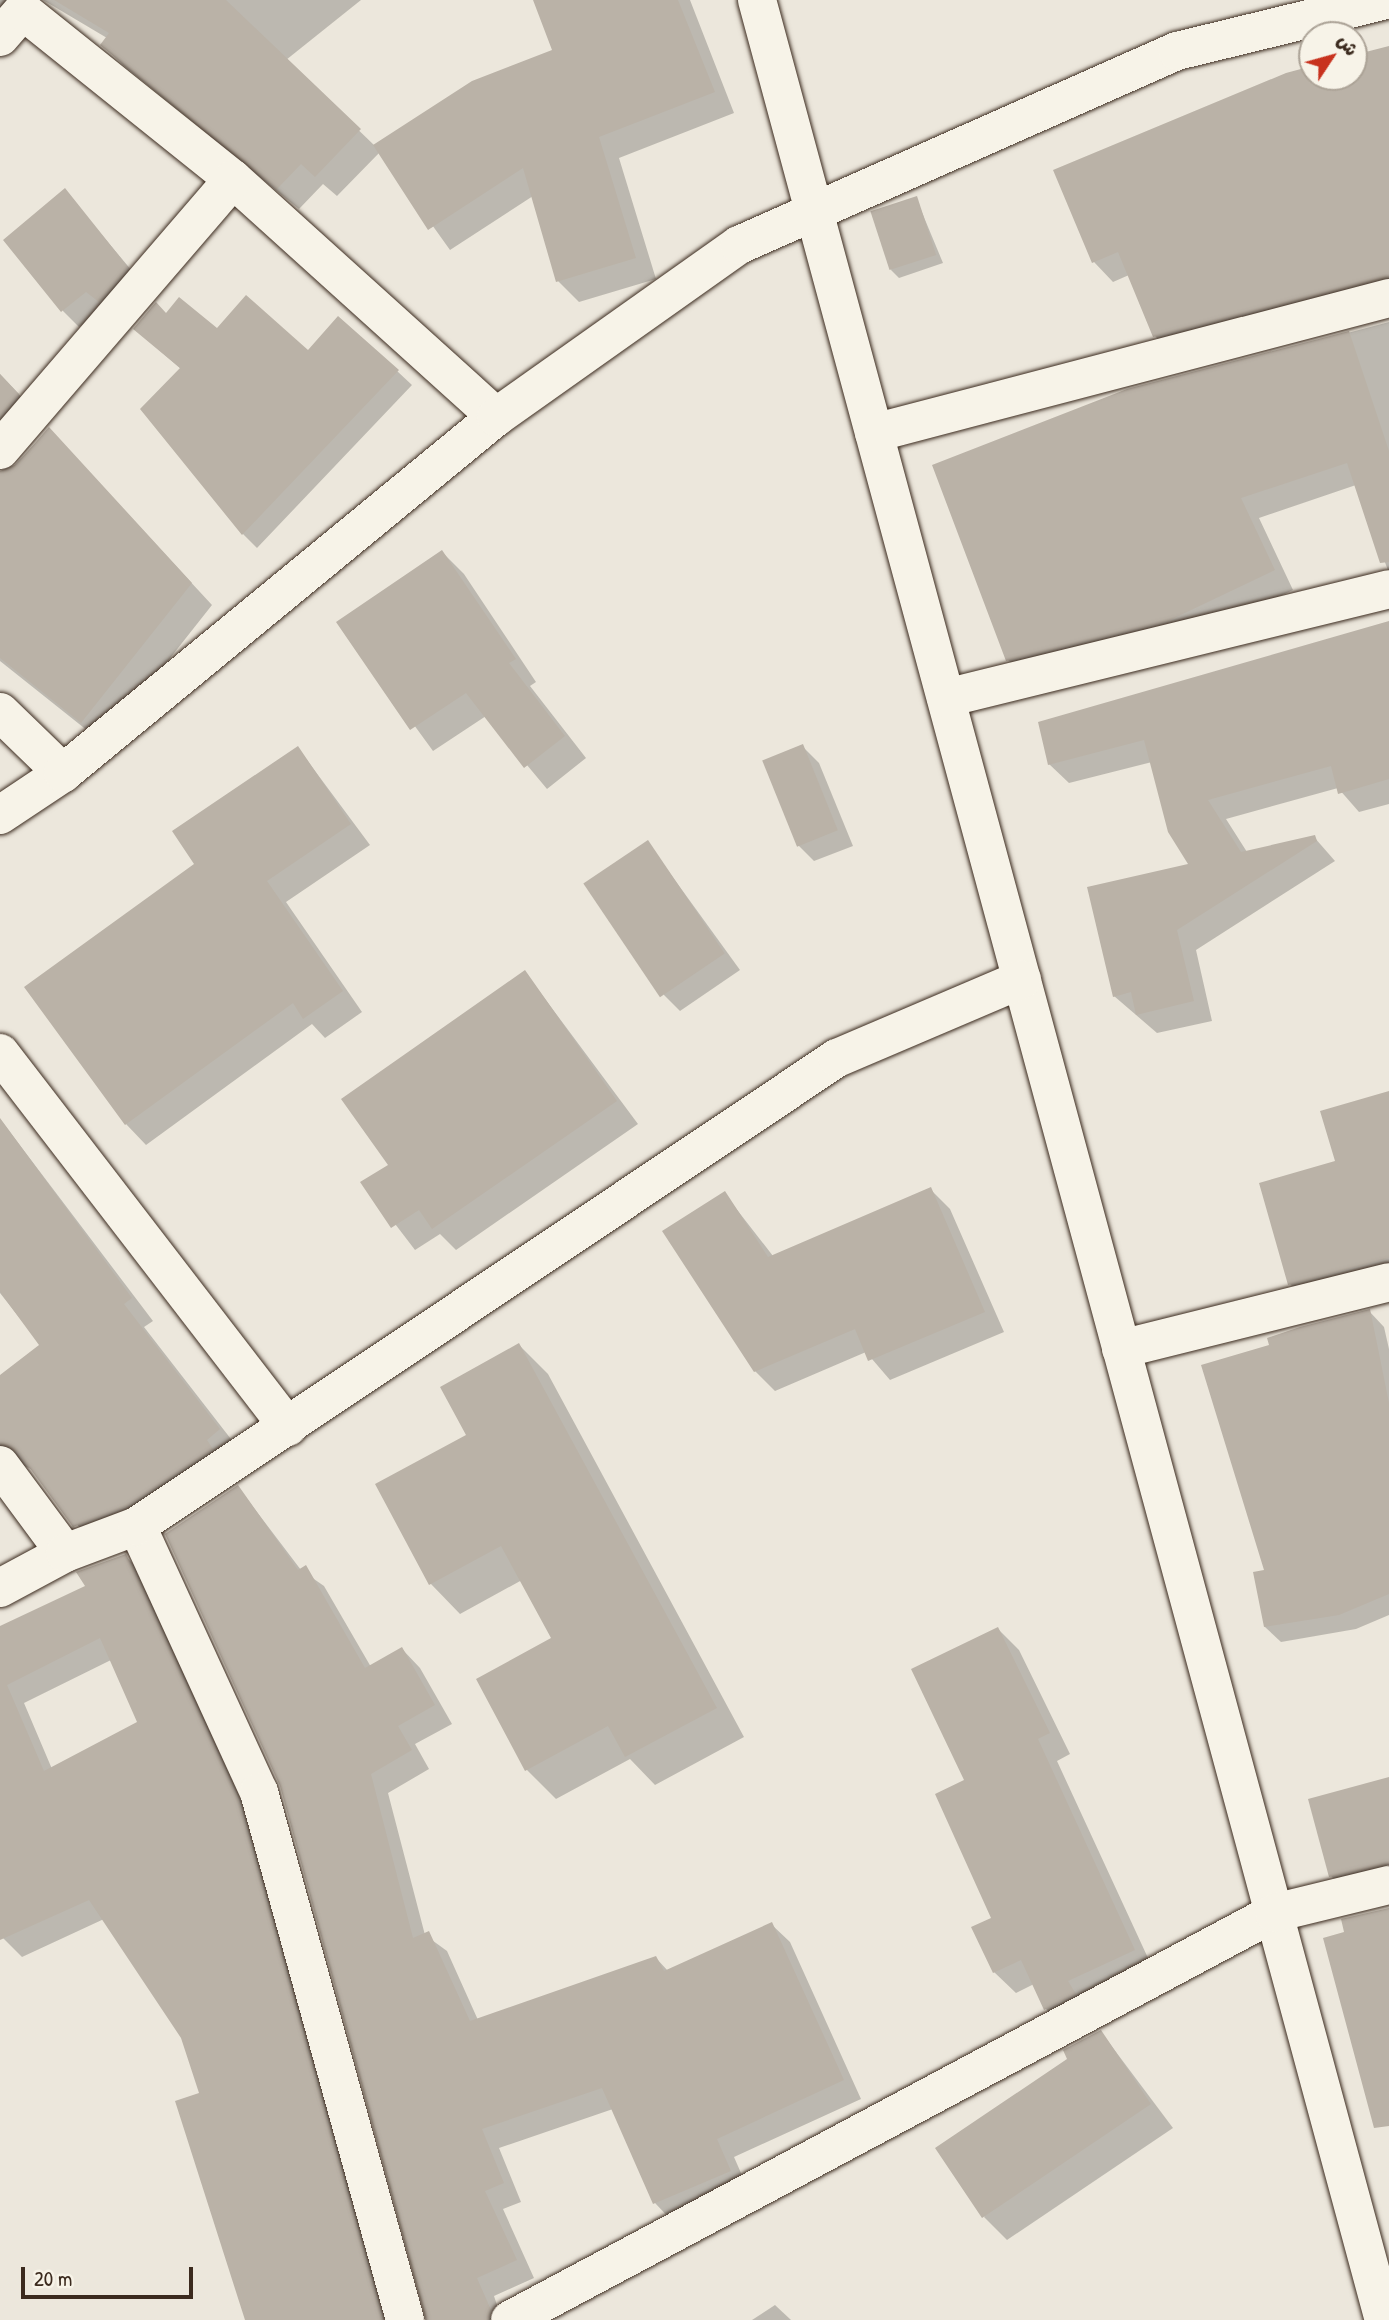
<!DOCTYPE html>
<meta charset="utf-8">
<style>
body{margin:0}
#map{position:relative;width:1389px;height:2320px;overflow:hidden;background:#ece7dc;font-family:"Patrick Hand","Playpen Sans Arabic",sans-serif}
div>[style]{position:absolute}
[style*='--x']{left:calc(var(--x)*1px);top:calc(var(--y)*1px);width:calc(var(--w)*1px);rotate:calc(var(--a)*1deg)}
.shadow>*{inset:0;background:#0003}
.building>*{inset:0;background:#bab2a7;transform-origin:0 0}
.roads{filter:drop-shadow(0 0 2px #3b2a1e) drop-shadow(0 0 2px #3b2a1e)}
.minor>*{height:38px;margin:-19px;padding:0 19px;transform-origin:19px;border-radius:19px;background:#f7f3e8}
span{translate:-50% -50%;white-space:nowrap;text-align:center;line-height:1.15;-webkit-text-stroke:7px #f7f3e8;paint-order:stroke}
.north{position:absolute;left:1298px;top:21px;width:70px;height:70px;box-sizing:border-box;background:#f7f3e8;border:2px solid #aca397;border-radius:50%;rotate:54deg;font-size:19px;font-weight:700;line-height:28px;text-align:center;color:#3b2a1e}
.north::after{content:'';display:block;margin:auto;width:24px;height:32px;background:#c8321e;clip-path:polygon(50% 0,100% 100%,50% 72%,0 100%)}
.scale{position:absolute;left:21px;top:2267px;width:172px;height:32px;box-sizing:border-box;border:4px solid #3b2a1e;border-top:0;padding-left:9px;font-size:21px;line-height:24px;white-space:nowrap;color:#3b2a1e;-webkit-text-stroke:5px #f7f3e8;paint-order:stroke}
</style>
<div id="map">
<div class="shadow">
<div style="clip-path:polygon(0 0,29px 0,0 23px)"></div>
<div style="clip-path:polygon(43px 0,361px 0,286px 60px,375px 146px,555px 51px,534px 0,690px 0,734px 113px,619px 158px,656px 279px,579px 302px,558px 281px,533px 196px,450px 250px,380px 152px,337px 196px,323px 184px,299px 209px,123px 65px,102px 44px,107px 38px)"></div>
<div style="clip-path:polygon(1389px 48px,1389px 299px,1174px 356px,1155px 336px,1129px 275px,1113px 282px,1094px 262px,1055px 171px,1312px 68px,1312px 77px,1354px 77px,1354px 57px)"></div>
<div style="clip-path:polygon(65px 191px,143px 284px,79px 327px,63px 311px)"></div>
<div style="clip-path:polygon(916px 198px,943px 263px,899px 278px,891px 270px)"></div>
<div style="clip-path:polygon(1389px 322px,1389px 573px,1356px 485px,1259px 518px,1293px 590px,1188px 639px,1027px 679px,1008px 660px,1128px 391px)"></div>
<div style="clip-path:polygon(135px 329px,218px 330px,397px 371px,412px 385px,257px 548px,243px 534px,181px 369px)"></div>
<div style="clip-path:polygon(0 374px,39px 416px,0 465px)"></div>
<div style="clip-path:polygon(49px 429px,212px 605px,103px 743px,0 661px,0 471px,8px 472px)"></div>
<div style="clip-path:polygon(442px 552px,464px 574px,536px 682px,530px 686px,586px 758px,547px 789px,486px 716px,433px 751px,339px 622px)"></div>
<div style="clip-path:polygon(1389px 623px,1389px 804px,1359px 812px,1338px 788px,1226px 819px,1247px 852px,1314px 837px,1335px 861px,1196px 950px,1212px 1021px,1157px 1033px,1114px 996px,1191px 865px,1152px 762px,1069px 783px,1049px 764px)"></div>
<div style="clip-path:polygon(802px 746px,819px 763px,853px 846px,814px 861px,798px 845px)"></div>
<div style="clip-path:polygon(298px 748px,370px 845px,286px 902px,362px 1012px,325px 1038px,312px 1024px,146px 1145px,126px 1124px)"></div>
<div style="clip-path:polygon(648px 843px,740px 970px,680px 1011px,664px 995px)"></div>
<div style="clip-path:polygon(525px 972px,638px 1124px,456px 1250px,440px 1234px,415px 1250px,363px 1182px,390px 1165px)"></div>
<div style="clip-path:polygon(1389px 1093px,1389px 1283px,1311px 1305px,1290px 1284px,1337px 1162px)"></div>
<div style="clip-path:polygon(0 1119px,153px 1321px,144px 1327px,241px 1452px,96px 1548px,33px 1470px,20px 1464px,0 1496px,0 1377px,41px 1345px,0 1293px)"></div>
<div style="clip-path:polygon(930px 1189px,950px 1209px,1004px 1332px,890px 1380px,866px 1352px,775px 1391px,755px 1371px,724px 1193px,773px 1256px)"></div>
<div style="clip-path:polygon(1369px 1311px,1384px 1327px,1389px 1349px,1389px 1615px,1356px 1629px,1281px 1642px,1265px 1627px,1266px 1572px)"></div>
<div style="clip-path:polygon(519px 1345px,548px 1374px,744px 1737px,655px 1785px,630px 1759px,556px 1799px,527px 1770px,479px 1680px,554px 1639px,522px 1580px,460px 1614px,431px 1584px,377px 1485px,469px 1435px)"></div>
<div style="clip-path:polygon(238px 1487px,301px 1570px,324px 1586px,371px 1667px,402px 1649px,420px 1668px,452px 1724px,415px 1744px,429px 1769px,388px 1793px,425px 1935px,447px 1951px,478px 2020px,656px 1958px,668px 1971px,771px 1924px,790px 1942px,861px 2099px,734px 2157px,748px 2189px,673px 2222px,655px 2203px,613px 2109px,499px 2148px,521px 2202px,503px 2209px,534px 2278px,494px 2296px,502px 2320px,426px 2320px)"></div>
<div style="clip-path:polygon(evenodd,125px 1556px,144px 1574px,256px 1820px,395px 2320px,247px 2320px,201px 2094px,183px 2037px,104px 1919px,22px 1957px,0 1935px,0 1629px,87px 1586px,125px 1556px,111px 1660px,140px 1723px,52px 1769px,24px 1703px,111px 1660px)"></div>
<div style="clip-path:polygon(998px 1629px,1019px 1650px,1070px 1754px,1057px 1761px,1154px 1971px,1067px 2030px,1046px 2009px,1034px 1984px,1016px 1993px,994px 1972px,993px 1919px,967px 1781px)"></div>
<div style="clip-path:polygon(1389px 1779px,1389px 1897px,1358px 1903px,1331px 1876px)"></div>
<div style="clip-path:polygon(1101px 2032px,1173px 2128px,1007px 2240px,984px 2217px,1069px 2060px)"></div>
<div style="clip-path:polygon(775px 2305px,791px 2320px,752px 2320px)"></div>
</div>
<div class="building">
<div style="clip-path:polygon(54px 0,226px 0,361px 129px,315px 177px,301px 164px,277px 189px,100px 45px,109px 33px)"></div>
<div style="clip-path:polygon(533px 0,678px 0,715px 92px,599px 137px,636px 258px,556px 282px,523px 168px,428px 230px,373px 145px,472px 81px,552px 50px)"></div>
<div style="clip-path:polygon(1389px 46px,1389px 277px,1153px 337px,1118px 252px,1092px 263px,1053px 170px,1286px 73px,1312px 66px,1312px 77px,1354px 77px,1354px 55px)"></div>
<div style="clip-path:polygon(65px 188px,128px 267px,99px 302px,86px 292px,61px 312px,3px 240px)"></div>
<div style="left:917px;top:196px;width:62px;height:49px;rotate:72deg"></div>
<div style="clip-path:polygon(246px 295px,308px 350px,338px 316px,399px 370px,242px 535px,140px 409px,180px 368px,133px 329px,156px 302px,166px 313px,179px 297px,217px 328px)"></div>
<div style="clip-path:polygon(1349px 331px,1389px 451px,1389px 562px,1380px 563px,1347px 463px,1241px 498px,1275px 570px,1168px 621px,1006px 661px,932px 465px,1127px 389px)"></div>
<div style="clip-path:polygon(0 374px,19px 394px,0 416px)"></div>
<div style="clip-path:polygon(49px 427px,192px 583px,81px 723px,0 658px,0 471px,17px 464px)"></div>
<div style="clip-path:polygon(442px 550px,516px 659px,509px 663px,565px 736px,524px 768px,466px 693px,410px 730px,336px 622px)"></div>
<div style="clip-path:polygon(1389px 621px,1389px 779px,1338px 794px,1331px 766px,1208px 800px,1241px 852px,1315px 835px,1317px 841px,1177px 930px,1194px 1001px,1136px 1015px,1131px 992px,1113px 997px,1087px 887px,1188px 864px,1168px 832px,1144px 740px,1048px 765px,1038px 722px)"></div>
<div style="left:803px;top:744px;width:93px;height:44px;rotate:68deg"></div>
<div style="clip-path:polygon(298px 746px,351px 824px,267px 881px,343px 991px,303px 1019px,293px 1003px,125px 1125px,24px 987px,194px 864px,172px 831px)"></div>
<div style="left:648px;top:840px;width:137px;height:78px;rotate:56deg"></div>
<div style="clip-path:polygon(525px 970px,617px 1101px,432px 1229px,419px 1210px,391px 1228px,360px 1182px,388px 1165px,341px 1099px)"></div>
<div style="clip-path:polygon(1389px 1091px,1389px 1258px,1288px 1285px,1259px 1183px,1335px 1161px,1320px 1111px)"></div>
<div style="clip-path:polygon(0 1118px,132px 1298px,124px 1304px,220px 1429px,207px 1440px,213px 1449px,127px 1506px,73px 1527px,18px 1452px,0 1444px,0 1375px,39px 1345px,0 1292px)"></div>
<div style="clip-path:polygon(931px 1187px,985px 1312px,868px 1361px,855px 1329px,754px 1372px,662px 1231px,725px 1191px,768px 1257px)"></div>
<div style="clip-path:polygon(1370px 1309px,1389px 1403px,1389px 1594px,1339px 1615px,1264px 1627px,1253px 1572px,1264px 1570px,1201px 1365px,1269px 1345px,1267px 1338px,1300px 1327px)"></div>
<div style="clip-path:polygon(519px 1343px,717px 1708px,625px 1757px,608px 1726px,525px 1771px,476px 1679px,551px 1638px,501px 1546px,429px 1585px,375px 1484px,466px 1435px,440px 1387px)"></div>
<div style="clip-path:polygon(238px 1485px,298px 1570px,306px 1565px,365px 1668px,402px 1647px,435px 1705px,398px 1726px,412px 1750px,371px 1774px,413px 1938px,429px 1931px,470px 2021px,656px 1956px,664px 1971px,772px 1922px,844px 2080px,717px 2139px,731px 2171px,653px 2204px,602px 2088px,482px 2129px,504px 2183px,485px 2191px,517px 2260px,477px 2278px,491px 2310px,488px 2320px,426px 2320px,280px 1786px,165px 1534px)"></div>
<div style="clip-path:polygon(evenodd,126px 1554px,238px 1800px,382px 2320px,245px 2320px,175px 2101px,199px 2093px,181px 2038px,89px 1900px,0 1940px,0 1626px,85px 1586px,76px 1572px,126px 1554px,100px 1638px,137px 1722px,44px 1771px,7px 1685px,100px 1638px)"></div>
<div style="clip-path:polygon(998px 1627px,1050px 1733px,1038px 1739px,1135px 1950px,1068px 1981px,1076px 1994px,1044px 2010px,1021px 1960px,993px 1973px,971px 1927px,991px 1918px,935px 1794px,964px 1780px,911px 1669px)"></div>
<div style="clip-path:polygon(1389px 1777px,1389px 1864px,1329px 1877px,1308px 1799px)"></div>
<div style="clip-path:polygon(1389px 1908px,1389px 2126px,1374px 2128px,1323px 1938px,1344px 1932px,1341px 1919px)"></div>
<div style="clip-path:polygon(1101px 2030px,1151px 2104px,982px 2218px,935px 2148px,1067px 2059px,1063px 2050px)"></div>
</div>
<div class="roads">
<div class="minor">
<div style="--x:757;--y:0;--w:2403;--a:74.88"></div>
<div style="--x:0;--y:37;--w:35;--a:-49"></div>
<div style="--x:23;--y:11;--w:269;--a:38.7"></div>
<div style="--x:233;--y:179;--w:355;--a:42.1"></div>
<div style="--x:874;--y:433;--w:532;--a:-14.69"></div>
<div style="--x:0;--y:450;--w:357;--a:-49.3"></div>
<div style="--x:946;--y:698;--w:456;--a:-13.8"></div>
<div style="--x:0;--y:712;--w:88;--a:44.1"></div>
<div style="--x:0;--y:815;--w:76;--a:-33.7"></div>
<div style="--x:63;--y:773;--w:561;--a:-39.43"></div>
<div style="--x:496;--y:417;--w:298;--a:-35.3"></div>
<div style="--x:739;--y:245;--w:479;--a:-23.9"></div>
<div style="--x:1177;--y:51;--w:215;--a:-13.7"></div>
<div style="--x:0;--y:1053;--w:472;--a:52.4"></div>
<div style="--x:1121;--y:1349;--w:276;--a:-14"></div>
<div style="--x:0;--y:1465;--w:109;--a:53.5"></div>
<div style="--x:137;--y:1526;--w:293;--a:65.4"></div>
<div style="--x:259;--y:1792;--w:548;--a:74.54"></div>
<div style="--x:0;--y:1588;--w:74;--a:-28.3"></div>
<div style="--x:65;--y:1553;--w:77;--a:-20.6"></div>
<div style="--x:137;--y:1526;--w:842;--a:-33.77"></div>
<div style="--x:837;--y:1058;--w:201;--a:-23.1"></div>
<div style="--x:510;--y:2320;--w:866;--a:-28.05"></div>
<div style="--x:1274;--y:1913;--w:118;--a:-13.7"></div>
</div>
</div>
<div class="north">ش</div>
<div class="scale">20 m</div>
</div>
